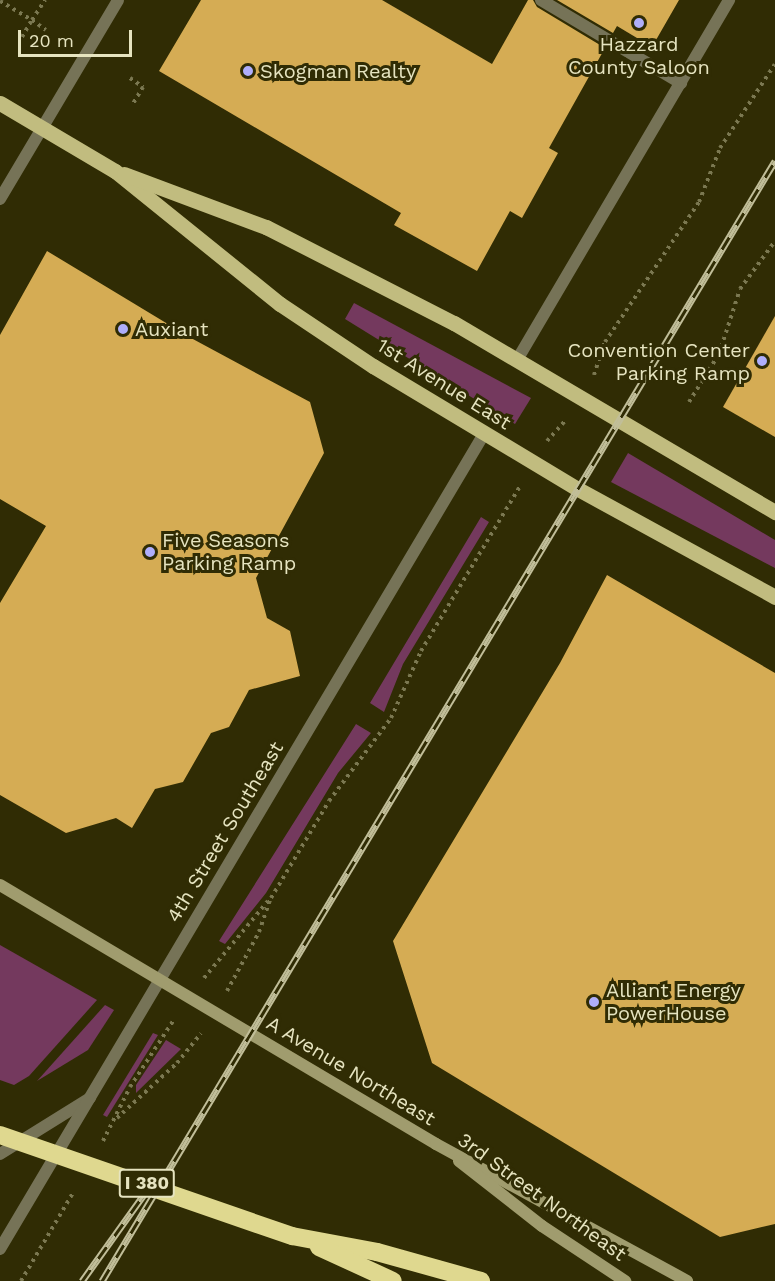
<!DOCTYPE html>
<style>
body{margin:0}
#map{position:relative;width:775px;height:1281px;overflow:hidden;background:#302c04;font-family:"Work Sans",sans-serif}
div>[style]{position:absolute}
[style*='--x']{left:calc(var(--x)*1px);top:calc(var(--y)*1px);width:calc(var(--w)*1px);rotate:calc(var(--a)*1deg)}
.green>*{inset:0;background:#74395e}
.building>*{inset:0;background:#d5ac54}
.path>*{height:4px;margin-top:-2px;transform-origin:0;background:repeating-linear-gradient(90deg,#7b7851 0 3px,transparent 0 7.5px)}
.lane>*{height:12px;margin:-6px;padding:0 6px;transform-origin:6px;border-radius:6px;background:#767357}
.street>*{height:12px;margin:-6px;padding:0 6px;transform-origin:6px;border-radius:6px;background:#767357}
.secondary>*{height:12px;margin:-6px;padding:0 6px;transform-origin:6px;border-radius:6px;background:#a09c6e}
.primary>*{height:15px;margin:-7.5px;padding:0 7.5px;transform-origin:7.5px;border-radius:7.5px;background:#c1bc7f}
.highway>*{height:18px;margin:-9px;padding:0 9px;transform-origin:9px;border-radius:9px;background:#dfd88f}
.rail>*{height:7px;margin-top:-3.5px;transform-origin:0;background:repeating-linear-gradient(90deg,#302c04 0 14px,#c1be99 0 28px);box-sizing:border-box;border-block:2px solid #c1be99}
.dots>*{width:16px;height:16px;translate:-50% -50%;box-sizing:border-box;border:3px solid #302c04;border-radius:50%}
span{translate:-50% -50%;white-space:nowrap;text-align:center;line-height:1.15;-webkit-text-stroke:6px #302c04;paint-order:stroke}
.shield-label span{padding:2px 4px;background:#302c04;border:2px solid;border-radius:4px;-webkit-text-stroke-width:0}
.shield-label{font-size:18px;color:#e6e4c0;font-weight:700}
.poi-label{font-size:20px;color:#e6e4c0}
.left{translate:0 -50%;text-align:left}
.right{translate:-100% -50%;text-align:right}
.street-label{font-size:20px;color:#e6e4c0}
.scale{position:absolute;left:18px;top:30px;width:114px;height:27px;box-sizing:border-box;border:3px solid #e6e4c0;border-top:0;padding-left:8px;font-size:18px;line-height:21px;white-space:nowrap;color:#e6e4c0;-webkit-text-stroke:4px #302c04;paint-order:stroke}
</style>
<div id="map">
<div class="green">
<div style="clip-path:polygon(354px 303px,531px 398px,515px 424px,345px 319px)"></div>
<div style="clip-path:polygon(628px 453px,775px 540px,775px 568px,611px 482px)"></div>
<div style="clip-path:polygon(481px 517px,489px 522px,403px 664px,384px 712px,370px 703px)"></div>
<div style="clip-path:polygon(356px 724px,371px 733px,338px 773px,266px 893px,225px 944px,219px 941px)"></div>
<div style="clip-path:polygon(0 945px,97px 1000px,29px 1076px,14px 1085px,0 1080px)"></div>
<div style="clip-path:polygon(105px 1005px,114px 1010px,88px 1050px,37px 1081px)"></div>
<div style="clip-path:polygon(153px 1033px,158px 1035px,107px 1117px,103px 1115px)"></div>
<div style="clip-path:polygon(166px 1040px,181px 1049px,136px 1093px,136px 1085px)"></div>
</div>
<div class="building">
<div style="clip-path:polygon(201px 0,382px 0,492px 64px,528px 0,533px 0,537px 7px,605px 48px,549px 148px,558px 153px,522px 218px,510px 211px,477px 271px,394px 225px,401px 213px,159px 71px)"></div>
<div style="clip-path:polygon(557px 0,679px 0,652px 47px,617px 26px,613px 33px)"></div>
<div style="clip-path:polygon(47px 251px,191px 338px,310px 402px,324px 453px,256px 578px,267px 618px,290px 631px,300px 676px,249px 690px,229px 727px,211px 733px,183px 782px,155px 789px,132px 828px,116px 818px,66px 833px,0 795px,0 603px,46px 526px,0 499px,0 335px)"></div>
<div style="clip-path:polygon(775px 316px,775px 437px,723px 407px)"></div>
<div style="clip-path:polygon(607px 575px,775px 673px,775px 1224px,720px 1237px,432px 1063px,393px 941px,560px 663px)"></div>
</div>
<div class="path">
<div style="--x:0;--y:1;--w:37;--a:31"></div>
<div style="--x:32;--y:20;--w:24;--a:-57"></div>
<div style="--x:22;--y:37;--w:20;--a:-60"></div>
<div style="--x:32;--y:20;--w:17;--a:36"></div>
<div style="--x:130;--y:78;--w:16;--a:35"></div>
<div style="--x:143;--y:87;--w:21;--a:121"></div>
<div style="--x:594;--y:375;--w:35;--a:-72"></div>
<div style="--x:605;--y:342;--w:169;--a:-56.1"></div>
<div style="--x:699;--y:202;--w:58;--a:-68.7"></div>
<div style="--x:720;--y:148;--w:100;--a:-56.8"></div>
<div style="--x:689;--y:402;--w:57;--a:-58"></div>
<div style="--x:719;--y:354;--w:68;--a:-72.1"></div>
<div style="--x:740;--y:289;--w:59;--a:-53.9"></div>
<div style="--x:547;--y:441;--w:28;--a:-48"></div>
<div style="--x:204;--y:978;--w:100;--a:-50.3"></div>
<div style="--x:227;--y:991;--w:67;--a:-61.5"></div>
<div style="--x:259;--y:932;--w:36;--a:-71"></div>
<div style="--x:271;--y:898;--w:113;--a:-59.1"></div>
<div style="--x:329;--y:801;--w:104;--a:-53.2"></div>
<div style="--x:391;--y:718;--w:73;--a:-65.9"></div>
<div style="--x:421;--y:651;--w:192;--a:-59"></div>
<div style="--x:117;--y:1118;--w:81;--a:-42.5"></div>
<div style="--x:177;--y:1063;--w:38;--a:-51"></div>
<div style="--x:103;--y:1141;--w:60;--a:-63.4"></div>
<div style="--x:130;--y:1087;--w:82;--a:-56.9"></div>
<div style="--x:21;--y:1281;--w:104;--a:-59.5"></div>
</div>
<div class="lane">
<div style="--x:541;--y:0;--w:163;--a:30.7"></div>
<div style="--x:517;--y:360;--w:418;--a:-59.5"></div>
<div style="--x:0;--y:1154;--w:106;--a:-31.9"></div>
</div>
<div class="street">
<div style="--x:0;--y:199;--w:231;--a:-59.3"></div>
<div style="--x:0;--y:1249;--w:948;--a:-59.3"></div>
</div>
<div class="secondary">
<div style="--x:0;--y:885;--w:507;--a:30.71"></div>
<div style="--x:436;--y:1144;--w:286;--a:28.6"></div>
<div style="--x:459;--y:1161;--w:105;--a:38.1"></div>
<div style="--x:542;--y:1226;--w:100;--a:33.5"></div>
</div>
<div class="primary">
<div style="--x:0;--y:103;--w:134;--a:30.6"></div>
<div style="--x:115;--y:171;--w:212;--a:38.9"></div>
<div style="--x:280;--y:304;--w:112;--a:33.7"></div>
<div style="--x:373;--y:366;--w:239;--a:31"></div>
<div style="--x:578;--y:489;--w:225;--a:28.7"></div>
<div style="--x:124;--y:174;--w:152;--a:20.5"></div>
<div style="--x:266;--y:227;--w:211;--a:27.1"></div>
<div style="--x:454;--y:323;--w:373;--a:30.5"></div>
</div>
<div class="highway">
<div style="--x:0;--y:1135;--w:309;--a:19.1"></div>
<div style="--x:292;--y:1236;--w:86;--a:10.7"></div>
<div style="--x:377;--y:1252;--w:108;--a:15.6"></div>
<div style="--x:319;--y:1247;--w:81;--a:24.7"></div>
</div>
<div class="rail">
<div style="--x:82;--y:1281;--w:122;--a:-54.4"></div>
<div style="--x:102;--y:1281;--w:1307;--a:-59"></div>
</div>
<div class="dots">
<div style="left:639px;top:23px;background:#afaefa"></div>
<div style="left:248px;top:71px;background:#afaefa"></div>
<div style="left:123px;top:329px;background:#afaefa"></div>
<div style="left:762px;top:361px;background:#afaefa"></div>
<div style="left:150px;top:552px;background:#afaefa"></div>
<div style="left:594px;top:1002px;background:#afaefa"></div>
</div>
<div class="shield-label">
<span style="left:147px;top:1183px">I 380</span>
</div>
<div class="poi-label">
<span style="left:639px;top:56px">Hazzard<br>County Saloon</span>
<span class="left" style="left:260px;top:71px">Skogman Realty</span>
<span class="left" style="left:135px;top:329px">Auxiant</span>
<span class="right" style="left:750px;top:362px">Convention Center<br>Parking Ramp</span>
<span class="left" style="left:162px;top:552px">Five Seasons<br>Parking Ramp</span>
<span class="left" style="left:606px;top:1002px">Alliant Energy<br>PowerHouse</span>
</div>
<div class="street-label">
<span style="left:444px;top:384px;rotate:32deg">1st Avenue East</span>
<span style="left:225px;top:832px;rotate:-59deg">4th Street Southeast</span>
<span style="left:351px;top:1071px;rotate:31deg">A Avenue Northeast</span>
<span style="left:542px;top:1197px;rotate:36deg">3rd Street Northeast</span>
</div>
<div class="scale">20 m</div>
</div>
